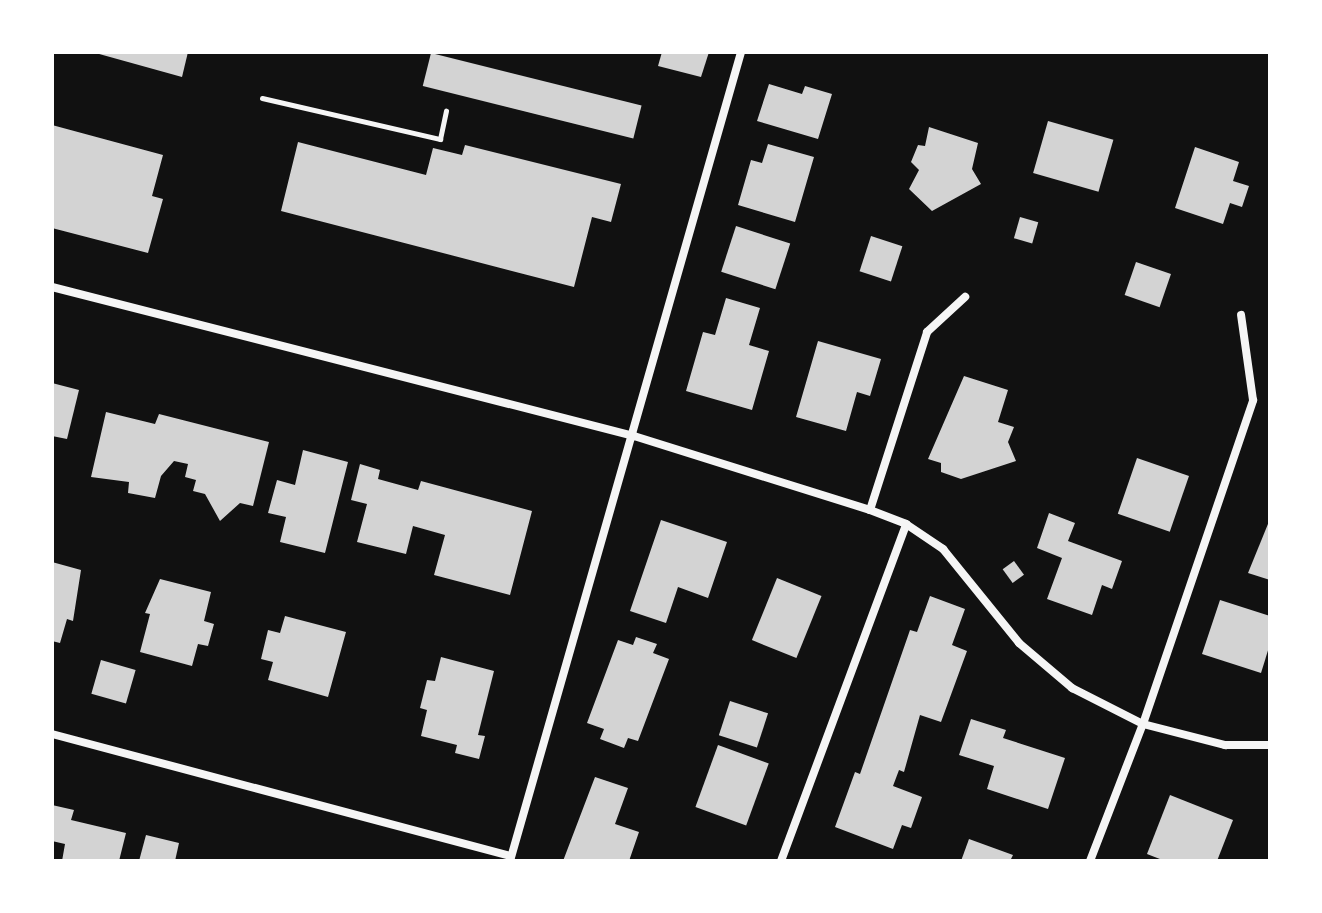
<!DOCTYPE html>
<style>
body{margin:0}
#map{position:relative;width:1322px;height:913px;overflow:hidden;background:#111;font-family:Manrope,sans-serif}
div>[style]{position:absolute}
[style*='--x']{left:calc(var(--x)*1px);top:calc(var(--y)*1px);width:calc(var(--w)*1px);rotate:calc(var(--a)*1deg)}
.building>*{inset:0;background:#d3d3d3;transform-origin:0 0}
.path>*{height:5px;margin:-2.5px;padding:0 2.5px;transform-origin:2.5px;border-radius:2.5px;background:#f5f5f5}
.minor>*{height:8px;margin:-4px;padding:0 4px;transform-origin:4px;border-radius:4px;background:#f5f5f5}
span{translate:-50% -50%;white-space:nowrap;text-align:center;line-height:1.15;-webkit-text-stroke:6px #fff;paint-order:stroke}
.frame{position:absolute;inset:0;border:54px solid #fff;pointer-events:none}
</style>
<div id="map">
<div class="building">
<div style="clip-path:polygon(92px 52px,188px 52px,182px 77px)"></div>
<div style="clip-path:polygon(662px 52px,709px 52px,701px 77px,658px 66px)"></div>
<div style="left:431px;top:53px;width:217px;height:34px;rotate:14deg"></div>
<div style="clip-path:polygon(769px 84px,802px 94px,805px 86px,832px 94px,818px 139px,757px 121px)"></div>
<div style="left:1048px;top:121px;width:68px;height:54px;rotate:16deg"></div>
<div style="clip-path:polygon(52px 125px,163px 155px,152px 196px,163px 199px,148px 253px,52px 228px)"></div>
<div style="clip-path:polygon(929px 127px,978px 143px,972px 169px,981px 184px,932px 211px,909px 189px,919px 170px,911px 162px,918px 145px,925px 146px)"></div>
<div style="clip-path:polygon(298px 142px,426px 175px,433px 148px,462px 155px,465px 145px,621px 184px,611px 222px,592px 217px,574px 287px,281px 211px)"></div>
<div style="clip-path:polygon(768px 144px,814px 157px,795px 222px,738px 205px,751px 160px,762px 163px)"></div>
<div style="clip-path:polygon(1195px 147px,1239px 162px,1233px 181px,1249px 186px,1242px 207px,1230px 203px,1223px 224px,1175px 208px)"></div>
<div style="left:1020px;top:217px;width:19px;height:22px;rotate:16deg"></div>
<div style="left:736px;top:226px;width:57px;height:48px;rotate:18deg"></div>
<div style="left:871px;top:236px;width:33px;height:37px;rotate:18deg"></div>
<div style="left:1136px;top:262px;width:37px;height:35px;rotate:19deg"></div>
<div style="clip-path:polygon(726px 298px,760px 308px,749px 345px,769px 351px,752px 410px,686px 391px,703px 332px,715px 335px)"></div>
<div style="clip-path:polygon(818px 341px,881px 359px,870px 396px,857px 392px,846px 431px,796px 417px)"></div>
<div style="clip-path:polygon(964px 376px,1008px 390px,998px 422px,1014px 427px,1008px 442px,1016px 461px,961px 479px,941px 472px,941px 463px,928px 459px)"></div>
<div style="clip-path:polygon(52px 383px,79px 390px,67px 439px,52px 436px)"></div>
<div style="clip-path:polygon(106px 412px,155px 424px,159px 414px,269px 442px,253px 506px,240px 503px,220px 521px,205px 494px,193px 491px,196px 480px,185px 477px,188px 464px,174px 461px,161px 476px,155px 498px,128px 493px,129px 482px,91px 477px)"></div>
<div style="clip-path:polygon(303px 450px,348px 462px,325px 553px,280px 542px,286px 517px,268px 513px,277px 480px,295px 485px)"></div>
<div style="left:1137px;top:458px;width:55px;height:59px;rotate:19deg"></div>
<div style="clip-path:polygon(360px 464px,380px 470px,378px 479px,418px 490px,421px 481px,532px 511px,510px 595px,434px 575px,445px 535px,413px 526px,406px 554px,357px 542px,367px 504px,351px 500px)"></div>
<div style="clip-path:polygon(1049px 513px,1075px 523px,1068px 541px,1122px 561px,1112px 589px,1102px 585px,1092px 615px,1047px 599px,1062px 558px,1037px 548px)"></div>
<div style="clip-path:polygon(1270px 519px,1270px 580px,1248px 573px)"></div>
<div style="clip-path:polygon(661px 520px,727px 542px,708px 598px,678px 587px,666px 623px,630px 611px)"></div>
<div style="left:1014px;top:561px;width:17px;height:14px;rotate:54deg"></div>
<div style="clip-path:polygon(52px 562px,81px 570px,73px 621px,67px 619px,60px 643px,52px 641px)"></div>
<div style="left:777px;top:578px;width:48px;height:67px;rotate:22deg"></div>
<div style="clip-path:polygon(160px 579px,211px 592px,204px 621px,214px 624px,208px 646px,198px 644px,192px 666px,140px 652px,150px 614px,145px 613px)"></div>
<div style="clip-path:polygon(930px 596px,965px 609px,952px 645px,967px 651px,941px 722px,920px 715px,904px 772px,899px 770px,893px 786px,922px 797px,911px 828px,902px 825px,893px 849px,835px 827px,855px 772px,860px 774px,910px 630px,917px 632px)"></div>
<div style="clip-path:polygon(1220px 600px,1270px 616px,1270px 644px,1261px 673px,1202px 654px)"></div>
<div style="clip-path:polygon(285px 616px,346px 632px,328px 697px,268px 680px,273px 662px,261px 659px,268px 630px,280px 633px)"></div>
<div style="clip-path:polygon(636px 637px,657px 644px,653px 653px,669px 659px,638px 741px,628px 738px,624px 748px,600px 739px,604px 729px,587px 723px,618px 640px,633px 645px)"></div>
<div style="clip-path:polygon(441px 657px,494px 671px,478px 735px,485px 736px,479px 759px,455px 753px,457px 745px,421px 736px,427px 710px,420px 708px,427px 680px,435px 681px)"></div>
<div style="left:101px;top:660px;width:36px;height:35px;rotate:16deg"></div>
<div style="left:730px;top:701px;width:40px;height:36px;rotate:18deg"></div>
<div style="clip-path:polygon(971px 719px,1006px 730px,1003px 738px,1065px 758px,1048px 809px,987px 789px,994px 766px,959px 755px)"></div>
<div style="left:718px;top:745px;width:54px;height:66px;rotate:20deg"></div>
<div style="clip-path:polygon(595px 777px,628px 788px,615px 824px,639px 832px,629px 861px,563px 861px)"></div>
<div style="clip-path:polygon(1170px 795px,1233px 820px,1217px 861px,1165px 861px,1147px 854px)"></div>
<div style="clip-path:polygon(52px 805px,74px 810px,71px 820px,126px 833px,119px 861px,62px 861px,65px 844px,52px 841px)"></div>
<div style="clip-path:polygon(146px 835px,179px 843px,175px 861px,139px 861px)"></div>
<div style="clip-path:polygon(969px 839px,1013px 855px,1010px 861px,961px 861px)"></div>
</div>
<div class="path">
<div style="--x:262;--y:98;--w:183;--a:13"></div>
<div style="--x:440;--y:139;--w:29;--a:-78"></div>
</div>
<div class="minor">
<div style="--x:52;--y:287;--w:601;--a:14.36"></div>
<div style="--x:634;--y:436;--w:247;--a:17.4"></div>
<div style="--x:870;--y:510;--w:39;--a:21"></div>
<div style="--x:906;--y:524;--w:45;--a:34"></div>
<div style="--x:943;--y:549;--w:121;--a:51"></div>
<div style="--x:1019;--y:643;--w:70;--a:40.3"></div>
<div style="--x:1072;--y:688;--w:80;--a:26.9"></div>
<div style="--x:1143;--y:724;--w:85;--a:14.4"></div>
<div style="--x:1225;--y:745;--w:45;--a:0"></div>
<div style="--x:870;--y:510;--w:187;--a:-72.2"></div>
<div style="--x:927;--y:332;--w:52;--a:-42.6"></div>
<div style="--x:52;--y:734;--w:475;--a:14.9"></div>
<div style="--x:510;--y:861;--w:841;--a:-74.06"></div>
<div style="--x:781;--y:861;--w:359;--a:-69.6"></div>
<div style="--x:1090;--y:861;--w:147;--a:-68.9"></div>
<div style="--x:1143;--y:724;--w:342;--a:-71.2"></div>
<div style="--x:1253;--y:400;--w:86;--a:-98"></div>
</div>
<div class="frame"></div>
</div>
